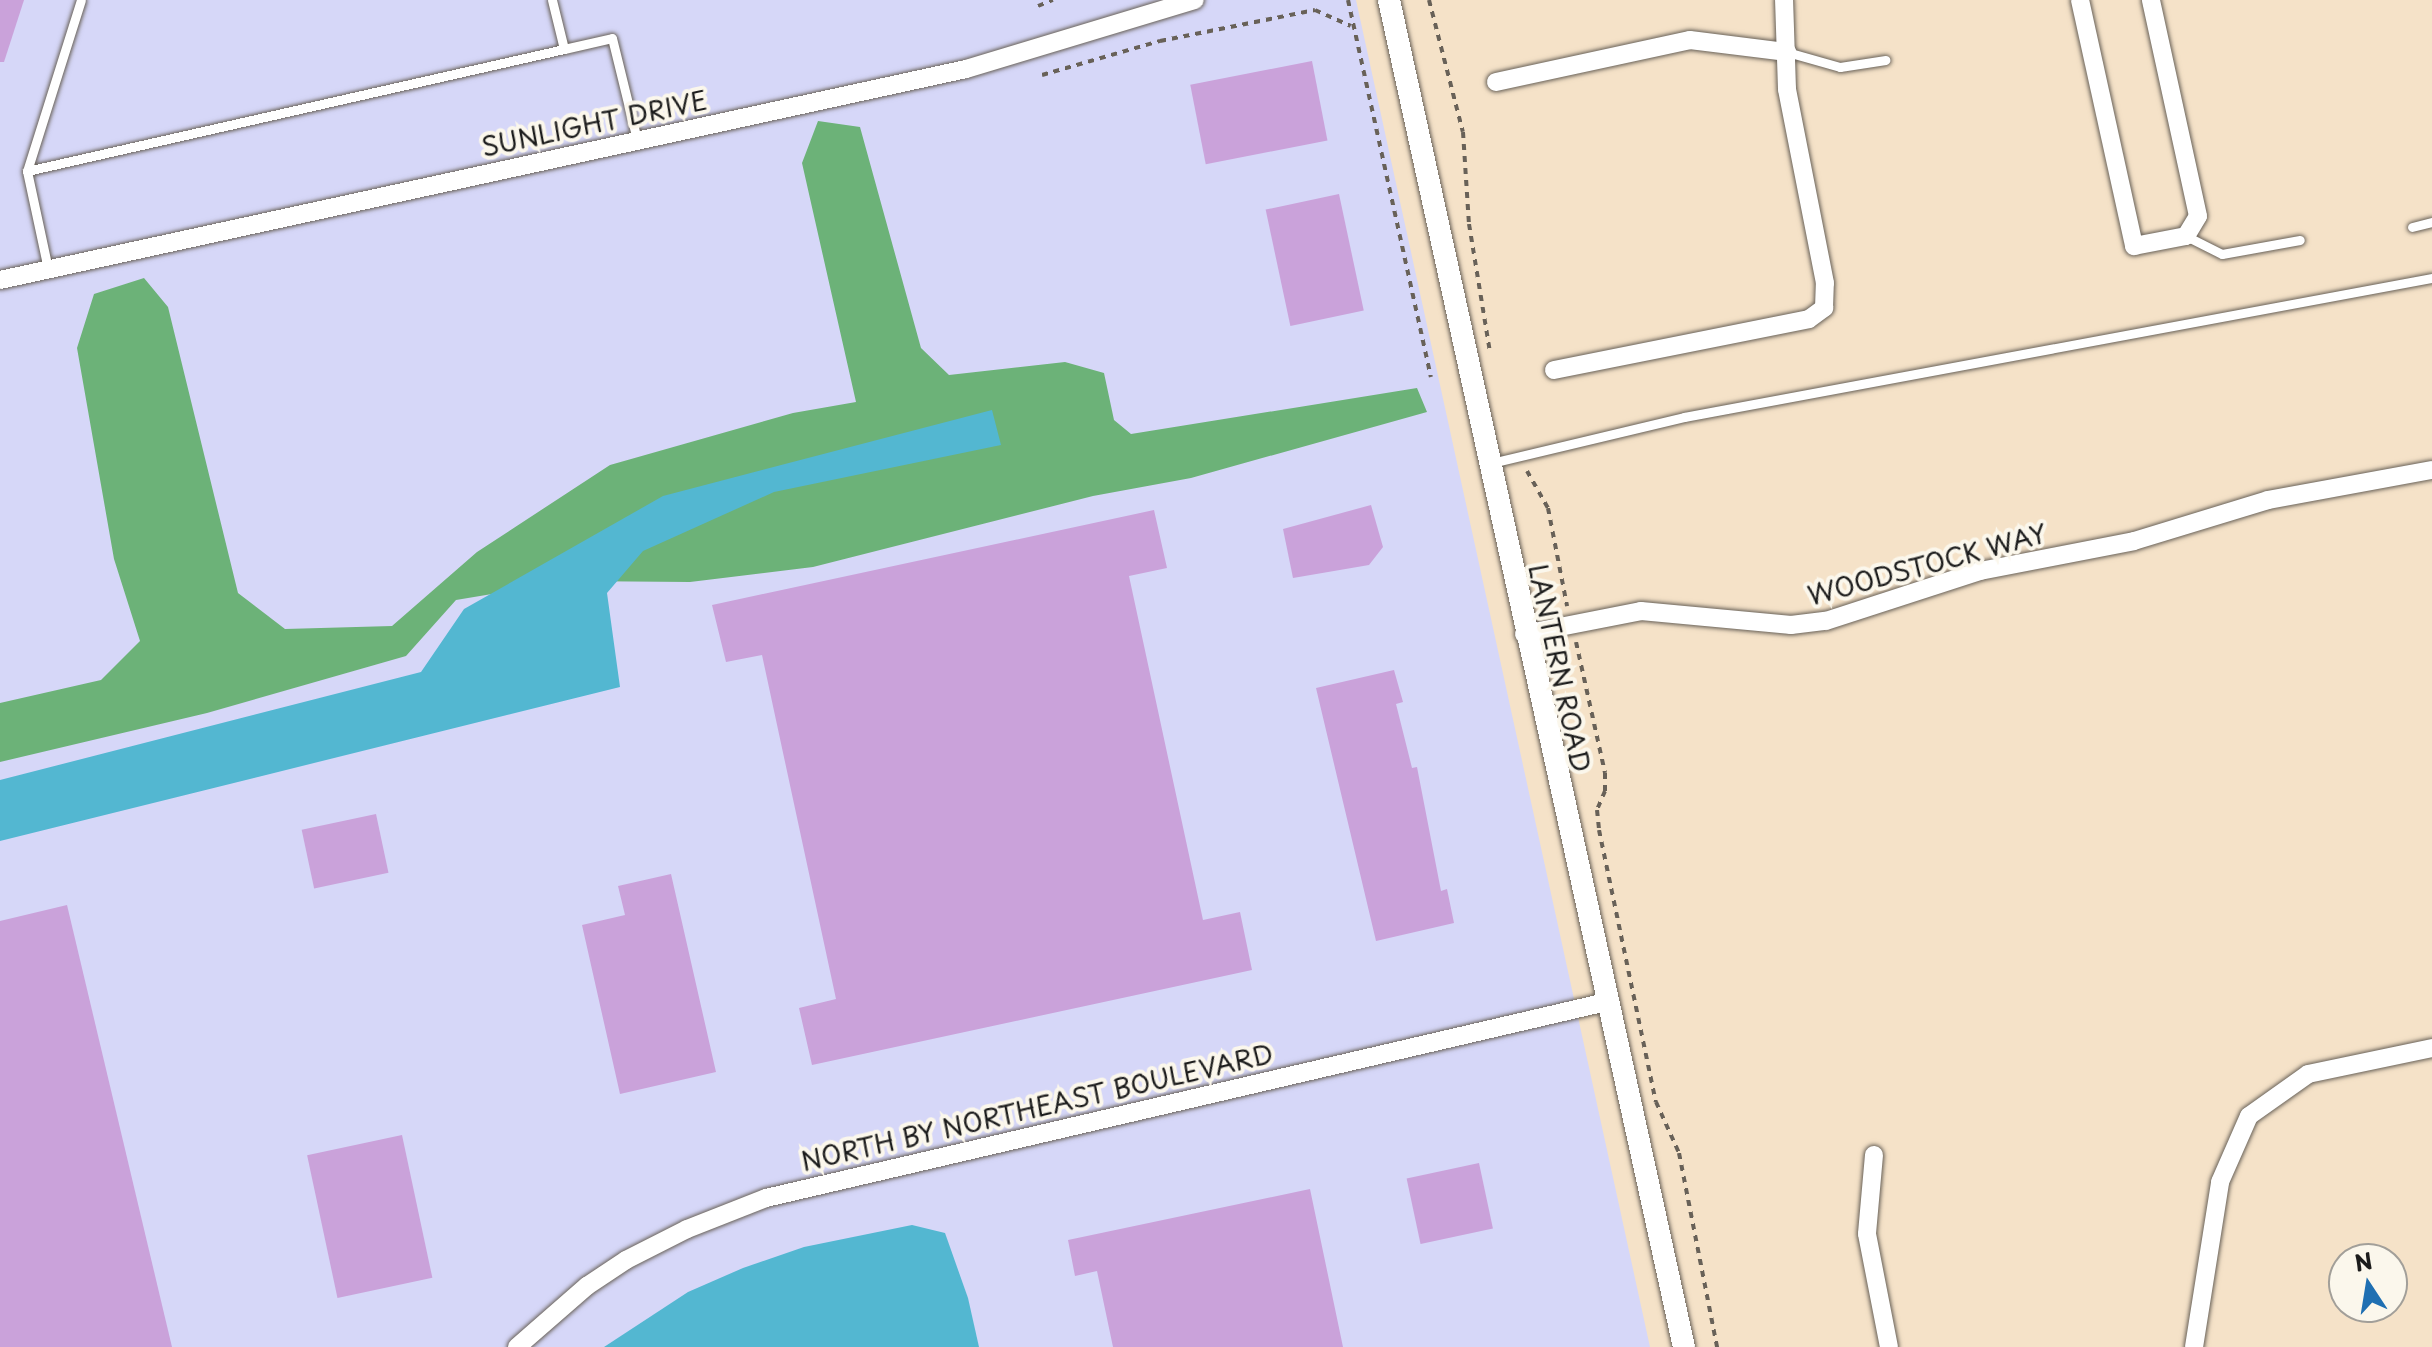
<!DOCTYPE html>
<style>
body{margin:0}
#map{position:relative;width:2432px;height:1347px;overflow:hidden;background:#f5e2c8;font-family:"Playpen Sans",sans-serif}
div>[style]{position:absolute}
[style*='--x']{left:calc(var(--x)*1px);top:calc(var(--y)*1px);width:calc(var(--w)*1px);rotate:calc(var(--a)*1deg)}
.built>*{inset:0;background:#d6d7f8}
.forest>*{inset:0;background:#6cb278}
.water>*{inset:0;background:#53b7d1}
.building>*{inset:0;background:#caa2da;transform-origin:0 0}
.path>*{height:4px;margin-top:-2px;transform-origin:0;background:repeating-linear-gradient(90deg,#686158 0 6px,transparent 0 12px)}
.roads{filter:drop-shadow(0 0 2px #686158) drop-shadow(0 0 2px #686158)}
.service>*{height:9px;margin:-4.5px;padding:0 4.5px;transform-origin:4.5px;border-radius:4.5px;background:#fff}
.minor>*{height:18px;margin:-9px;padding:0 9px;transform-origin:9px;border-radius:9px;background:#fff}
.tertiary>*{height:22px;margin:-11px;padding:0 11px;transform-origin:11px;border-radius:11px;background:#fff}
span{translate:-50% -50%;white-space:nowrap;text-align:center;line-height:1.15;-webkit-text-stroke:8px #fbf7ec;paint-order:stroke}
.street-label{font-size:26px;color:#1c1c1c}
.north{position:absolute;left:2328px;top:1243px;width:80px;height:80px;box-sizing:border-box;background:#fbf7ec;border:2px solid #a29f99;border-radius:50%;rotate:348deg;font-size:22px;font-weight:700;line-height:32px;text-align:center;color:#1c1c1c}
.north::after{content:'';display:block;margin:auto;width:28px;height:36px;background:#1f6fb2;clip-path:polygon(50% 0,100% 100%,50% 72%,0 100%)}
</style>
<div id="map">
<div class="built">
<div style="clip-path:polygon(0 0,1356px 0,1650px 1347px,0 1347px)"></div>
</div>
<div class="forest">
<div style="clip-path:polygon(818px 121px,860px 127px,921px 348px,949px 375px,1065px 362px,1104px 373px,1114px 420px,1131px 434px,1417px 388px,1427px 412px,1191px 478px,1093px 496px,813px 567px,690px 582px,570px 581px,456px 600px,406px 656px,207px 713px,0 762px,0 703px,101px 680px,140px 641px,114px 559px,77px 348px,94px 294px,144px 278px,168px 307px,238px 593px,285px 629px,392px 626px,477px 552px,610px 465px,793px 413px,856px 402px,802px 163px)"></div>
</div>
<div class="water">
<div style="clip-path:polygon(992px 410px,1001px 445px,774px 492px,643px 551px,607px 593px,620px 687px,0 841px,0 780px,421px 672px,464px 609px,663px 496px)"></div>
<div style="clip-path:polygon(912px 1225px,945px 1233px,968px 1298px,979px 1347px,604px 1347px,688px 1292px,743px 1268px,804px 1247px)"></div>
</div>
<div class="building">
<div style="clip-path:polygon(0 0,24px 0,4px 62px,0 62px)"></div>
<div style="left:1312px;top:61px;width:81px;height:124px;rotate:79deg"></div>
<div style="left:1339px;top:194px;width:119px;height:75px;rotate:78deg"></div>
<div style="clip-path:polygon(1371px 505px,1383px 547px,1369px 565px,1293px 578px,1283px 529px)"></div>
<div style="clip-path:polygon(1154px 510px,1167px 568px,1129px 576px,1203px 920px,1240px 912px,1252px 970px,812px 1065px,799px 1008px,836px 999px,762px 655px,726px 662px,712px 605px)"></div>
<div style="clip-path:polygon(1394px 670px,1403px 702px,1396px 704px,1412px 768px,1417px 767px,1441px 891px,1447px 889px,1454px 923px,1376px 941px,1316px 688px)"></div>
<div style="left:376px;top:814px;width:60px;height:76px;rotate:78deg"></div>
<div style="clip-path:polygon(671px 874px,716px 1072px,620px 1094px,582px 925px,625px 915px,618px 886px)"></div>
<div style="clip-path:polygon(67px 905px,172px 1347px,0 1347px,0 921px)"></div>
<div style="left:402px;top:1135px;width:146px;height:97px;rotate:78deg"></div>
<div style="left:1479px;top:1163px;width:67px;height:74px;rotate:78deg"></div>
<div style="clip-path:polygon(1310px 1189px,1343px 1347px,1113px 1347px,1097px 1271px,1075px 1276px,1068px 1240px)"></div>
</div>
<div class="path">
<div style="--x:1348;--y:0;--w:386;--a:77.6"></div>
<div style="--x:1429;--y:0;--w:136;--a:75.6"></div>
<div style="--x:1463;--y:132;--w:92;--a:86.3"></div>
<div style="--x:1469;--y:224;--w:130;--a:80.7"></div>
<div style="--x:1038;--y:6;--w:16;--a:-22"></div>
<div style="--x:1042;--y:75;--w:123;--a:-16.1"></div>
<div style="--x:1160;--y:41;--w:158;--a:-11.3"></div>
<div style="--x:1315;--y:10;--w:39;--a:24"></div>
<div style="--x:1527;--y:471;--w:43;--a:60.4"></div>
<div style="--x:1548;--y:508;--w:100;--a:79"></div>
<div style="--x:1576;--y:642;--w:134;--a:77.5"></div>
<div style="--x:1605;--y:773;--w:18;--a:90"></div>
<div style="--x:1605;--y:791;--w:21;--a:113"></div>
<div style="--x:1597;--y:810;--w:20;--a:84"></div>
<div style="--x:1599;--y:830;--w:278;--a:78.2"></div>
<div style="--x:1656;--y:1102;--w:56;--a:65.7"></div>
<div style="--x:1679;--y:1153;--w:198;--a:78.9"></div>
</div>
<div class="roads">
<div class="service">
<div style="--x:552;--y:0;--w:50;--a:76.2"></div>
<div style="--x:564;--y:49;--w:49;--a:-12.9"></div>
<div style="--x:612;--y:38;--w:105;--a:76.2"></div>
<div style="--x:1787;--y:52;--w:55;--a:15.8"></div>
<div style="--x:1840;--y:67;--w:46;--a:-8.8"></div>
<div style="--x:27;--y:171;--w:551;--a:-12.8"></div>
<div style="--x:2412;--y:227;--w:21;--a:-14"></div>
<div style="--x:2186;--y:236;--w:40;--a:26.6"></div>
<div style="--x:2222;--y:254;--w:79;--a:-10.2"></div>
<div style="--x:48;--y:269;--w:100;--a:-102.1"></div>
<div style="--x:27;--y:171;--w:179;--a:-72.5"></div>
<div style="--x:1491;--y:463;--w:198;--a:-13.4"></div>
<div style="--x:1684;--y:417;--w:761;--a:-10.53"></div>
</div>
<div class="minor">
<div style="--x:2080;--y:0;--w:252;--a:77.6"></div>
<div style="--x:2134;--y:246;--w:53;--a:-10.9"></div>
<div style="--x:2186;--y:236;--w:23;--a:-59"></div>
<div style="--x:2198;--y:216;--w:221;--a:-102.3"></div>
<div style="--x:1496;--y:82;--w:198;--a:-12.2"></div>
<div style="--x:1690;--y:40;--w:98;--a:7.1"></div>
<div style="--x:0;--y:280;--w:989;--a:-12.32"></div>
<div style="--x:966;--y:69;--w:239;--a:-16.8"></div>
<div style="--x:1554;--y:370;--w:260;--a:-11.3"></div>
<div style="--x:1809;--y:319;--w:19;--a:-36"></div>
<div style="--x:1824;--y:308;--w:25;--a:-88"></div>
<div style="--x:1825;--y:283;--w:198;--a:-101.1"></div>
<div style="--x:1787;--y:89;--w:89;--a:-91.9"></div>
<div style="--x:1524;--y:634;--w:119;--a:-11.1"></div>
<div style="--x:1641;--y:611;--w:151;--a:5.3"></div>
<div style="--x:1791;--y:625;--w:35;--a:-7"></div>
<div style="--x:1826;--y:621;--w:162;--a:-18"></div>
<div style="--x:1980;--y:571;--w:157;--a:-11"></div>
<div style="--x:2134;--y:541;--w:140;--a:-17"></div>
<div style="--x:2268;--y:500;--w:167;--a:-10.4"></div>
<div style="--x:1874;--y:1155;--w:79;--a:95.1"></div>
<div style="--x:1867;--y:1234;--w:115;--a:79"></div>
<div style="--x:517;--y:1347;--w:93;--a:-41.1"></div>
<div style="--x:587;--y:1286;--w:47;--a:-33.7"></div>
<div style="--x:626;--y:1260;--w:68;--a:-26.9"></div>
<div style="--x:687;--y:1229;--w:85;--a:-21.4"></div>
<div style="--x:766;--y:1198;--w:863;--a:-13.13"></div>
<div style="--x:2194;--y:1347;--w:167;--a:-81"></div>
<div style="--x:2220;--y:1182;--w:72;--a:-66.3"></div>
<div style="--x:2249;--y:1116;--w:72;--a:-35.4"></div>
<div style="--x:2308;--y:1074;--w:127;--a:-11.8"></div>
</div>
<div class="tertiary">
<div style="--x:1389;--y:0;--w:1379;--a:77.65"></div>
</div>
</div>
<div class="street-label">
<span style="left:594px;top:123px;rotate:-12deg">SUNLIGHT DRIVE</span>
<span style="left:1927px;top:564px;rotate:-15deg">WOODSTOCK WAY</span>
<span style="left:1560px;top:668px;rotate:78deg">LANTERN ROAD</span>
<span style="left:1037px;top:1107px;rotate:-13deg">NORTH BY NORTHEAST BOULEVARD</span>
</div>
<div class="north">N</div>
</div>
